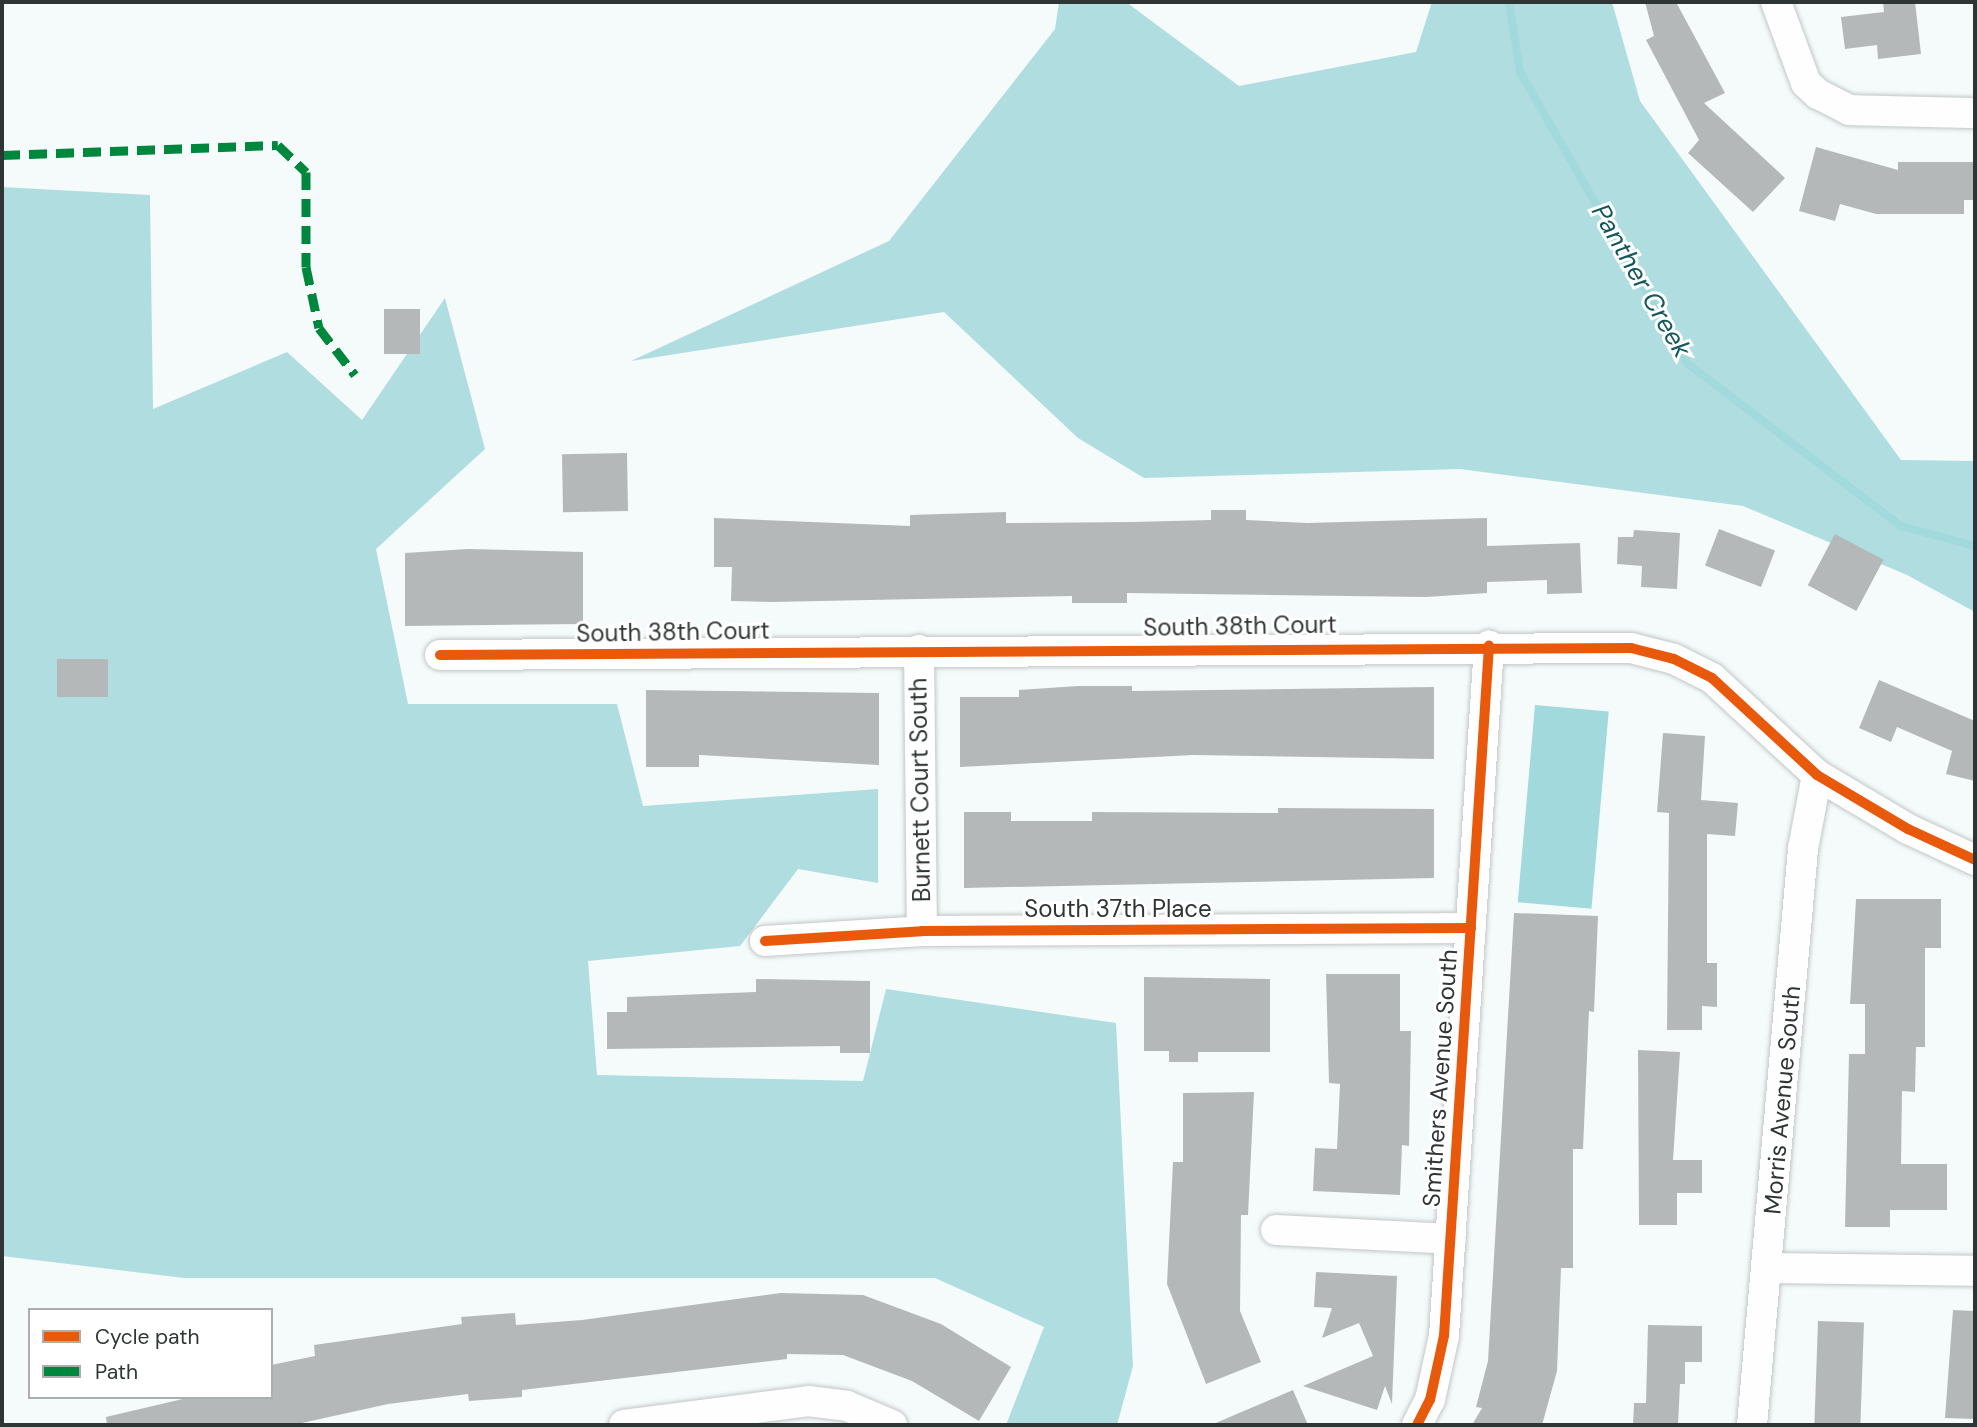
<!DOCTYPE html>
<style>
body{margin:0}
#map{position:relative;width:1977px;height:1427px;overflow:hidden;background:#f5fbfb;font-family:"DM Sans",sans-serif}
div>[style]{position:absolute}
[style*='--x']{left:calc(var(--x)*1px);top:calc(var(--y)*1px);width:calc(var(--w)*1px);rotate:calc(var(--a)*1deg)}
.forest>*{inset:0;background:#b0dde0}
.water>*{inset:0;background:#a1d9dc;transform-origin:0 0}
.stream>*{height:8px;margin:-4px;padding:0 4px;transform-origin:4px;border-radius:4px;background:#a1d9dc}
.building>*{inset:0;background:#b4b8b8;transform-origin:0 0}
.roads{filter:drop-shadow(0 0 2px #c2c6c6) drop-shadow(0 0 2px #c2c6c6)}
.street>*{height:30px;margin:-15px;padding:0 15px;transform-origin:15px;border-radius:15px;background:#fefefe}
.quiet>*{height:9px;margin-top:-4.5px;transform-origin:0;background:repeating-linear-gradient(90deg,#00873e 0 18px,transparent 0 27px)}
.cycleway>*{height:10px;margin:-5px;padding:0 5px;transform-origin:5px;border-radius:5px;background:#e8590c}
span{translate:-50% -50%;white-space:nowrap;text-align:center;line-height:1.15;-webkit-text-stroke:6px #fff;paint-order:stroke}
.street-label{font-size:24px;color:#2f3434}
.water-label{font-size:26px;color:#15585c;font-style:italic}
.frame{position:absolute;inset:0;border:4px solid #2f3434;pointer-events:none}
.legend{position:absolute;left:28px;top:1308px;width:245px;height:91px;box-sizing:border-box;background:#fff;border:2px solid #acaeae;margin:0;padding:9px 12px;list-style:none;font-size:21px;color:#2f3434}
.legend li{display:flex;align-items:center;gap:14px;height:35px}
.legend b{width:35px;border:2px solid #acaeae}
</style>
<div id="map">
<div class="forest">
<div style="clip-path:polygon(1059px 2px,1126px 2px,1239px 86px,1416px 52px,1432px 2px,1612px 2px,1640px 101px,1901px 460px,1975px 461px,1975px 612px,1907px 575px,1743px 506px,1460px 469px,1144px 478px,1078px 438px,944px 312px,631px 361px,889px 241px,1055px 29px)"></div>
<div style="clip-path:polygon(2px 187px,150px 195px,153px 409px,287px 352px,362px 420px,445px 298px,485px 449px,376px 549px,408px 704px,617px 704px,643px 806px,878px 789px,878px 883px,798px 869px,740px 946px,588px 961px,597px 1075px,863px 1081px,886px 989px,1116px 1023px,1133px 1366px,1117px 1425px,1006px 1425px,1044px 1327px,935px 1278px,184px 1278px,2px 1256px)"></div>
</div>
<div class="water">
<div style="left:1535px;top:705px;width:74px;height:198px;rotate:5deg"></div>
</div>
<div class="stream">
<div style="--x:1509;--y:2;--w:71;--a:81.1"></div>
<div style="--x:1520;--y:72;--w:337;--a:60.1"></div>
<div style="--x:1688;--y:364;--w:268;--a:37.3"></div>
<div style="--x:1901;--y:526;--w:77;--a:15.1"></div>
</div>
<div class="building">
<div style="clip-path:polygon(1645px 2px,1676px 2px,1725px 93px,1704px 103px,1785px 178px,1753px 212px,1688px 153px,1699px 140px,1646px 40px,1654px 36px)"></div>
<div style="clip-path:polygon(1883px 2px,1915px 2px,1921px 54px,1878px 59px,1877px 45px,1845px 49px,1841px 17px,1884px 12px)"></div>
<div style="clip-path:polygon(1816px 147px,1898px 170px,1898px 162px,1975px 162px,1975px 200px,1964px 200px,1964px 214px,1876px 214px,1840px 204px,1835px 221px,1799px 211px)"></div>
<div style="left:384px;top:309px;width:36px;height:45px"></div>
<div style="left:627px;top:453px;width:58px;height:65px;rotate:89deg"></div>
<div style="clip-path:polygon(1211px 510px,1246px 510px,1246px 520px,1307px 523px,1487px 518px,1487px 546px,1580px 543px,1582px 593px,1547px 594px,1547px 580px,1487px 582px,1487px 593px,1426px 597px,1127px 593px,1127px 603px,1072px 603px,1072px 596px,771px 602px,731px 601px,732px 567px,714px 567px,714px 518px,910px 526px,910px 515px,1006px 512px,1006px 523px,1133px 522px,1211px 520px)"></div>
<div style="left:1719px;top:529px;width:60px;height:39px;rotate:21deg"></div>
<div style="clip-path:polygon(1634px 530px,1680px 533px,1677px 589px,1641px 587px,1642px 566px,1617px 564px,1618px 537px,1633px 537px)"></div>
<div style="left:1835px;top:534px;width:55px;height:58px;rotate:28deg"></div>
<div style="clip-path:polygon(468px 549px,583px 552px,583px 624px,405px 626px,405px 553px)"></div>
<div style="left:57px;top:659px;width:51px;height:38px"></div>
<div style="clip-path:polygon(1879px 680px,1975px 721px,1975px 781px,1946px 774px,1952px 751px,1897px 727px,1891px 742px,1859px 728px)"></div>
<div style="clip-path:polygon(1078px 686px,1132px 686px,1132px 691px,1434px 687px,1434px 759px,1193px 755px,960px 767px,960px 697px,1019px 697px,1019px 690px)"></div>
<div style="clip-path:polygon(646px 690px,879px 693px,879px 765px,699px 755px,699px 767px,646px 767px)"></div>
<div style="clip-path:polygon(1663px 733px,1705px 736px,1701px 800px,1738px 803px,1735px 836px,1707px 834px,1707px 963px,1717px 963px,1717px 1007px,1702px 1006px,1702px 1030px,1667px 1030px,1669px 813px,1657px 812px)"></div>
<div style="clip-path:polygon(1278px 808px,1434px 809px,1434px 878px,964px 888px,964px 812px,1011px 812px,1011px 821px,1092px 821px,1092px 812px,1278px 813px)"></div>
<div style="clip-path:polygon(1856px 899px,1941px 899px,1941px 948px,1925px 948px,1925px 1047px,1916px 1047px,1915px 1092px,1902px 1091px,1901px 1164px,1947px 1164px,1947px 1210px,1890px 1210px,1890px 1227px,1845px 1227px,1849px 1054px,1865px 1054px,1865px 1004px,1850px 1004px)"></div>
<div style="clip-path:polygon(1514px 913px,1598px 916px,1594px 1012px,1589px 1011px,1583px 1149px,1573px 1149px,1573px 1268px,1561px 1268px,1557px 1371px,1542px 1425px,1472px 1425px,1482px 1408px,1476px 1407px,1488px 1361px)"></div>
<div style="clip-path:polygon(1326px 974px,1400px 974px,1400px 1031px,1411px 1031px,1409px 1146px,1402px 1145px,1400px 1195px,1313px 1191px,1315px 1148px,1337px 1149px,1340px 1084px,1329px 1083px)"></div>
<div style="clip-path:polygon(1144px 977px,1270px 979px,1270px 1052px,1198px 1052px,1198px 1062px,1169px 1062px,1169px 1051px,1144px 1051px)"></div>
<div style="clip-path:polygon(756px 979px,870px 981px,870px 1053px,840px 1053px,840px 1046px,607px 1049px,607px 1012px,627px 1012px,627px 997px,756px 992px)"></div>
<div style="clip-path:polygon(1638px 1050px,1680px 1052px,1673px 1160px,1702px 1160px,1702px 1193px,1677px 1193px,1677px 1225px,1639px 1225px)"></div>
<div style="clip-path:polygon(1254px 1092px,1248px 1215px,1241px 1215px,1240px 1311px,1261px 1362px,1206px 1384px,1167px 1284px,1173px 1162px,1183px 1162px,1183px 1093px)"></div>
<div style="clip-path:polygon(1316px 1272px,1397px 1276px,1392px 1404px,1385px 1386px,1377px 1410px,1303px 1386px,1373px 1356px,1359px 1323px,1322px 1338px,1332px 1308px,1314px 1307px)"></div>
<div style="clip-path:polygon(781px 1293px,863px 1295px,941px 1324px,1011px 1367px,979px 1421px,912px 1381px,843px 1355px,787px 1354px,787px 1359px,522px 1390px,522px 1397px,469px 1401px,468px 1394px,388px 1404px,293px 1425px,107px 1425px,106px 1417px,191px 1397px,271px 1397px,271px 1365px,315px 1356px,314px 1345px,462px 1324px,461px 1317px,515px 1313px,516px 1325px,582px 1320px)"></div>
<div style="clip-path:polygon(1953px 1310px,1975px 1311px,1975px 1419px,1945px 1418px)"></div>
<div style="left:1818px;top:1321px;width:46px;height:104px;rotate:2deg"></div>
<div style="clip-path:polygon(1648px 1325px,1702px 1326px,1702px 1362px,1685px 1362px,1685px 1384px,1680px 1384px,1678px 1425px,1633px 1425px,1634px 1403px,1646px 1403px)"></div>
<div style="clip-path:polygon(1293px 1390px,1308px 1425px,1211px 1425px,1272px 1399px)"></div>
</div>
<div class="roads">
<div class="street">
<div style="--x:1776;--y:2;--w:86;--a:69.7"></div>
<div style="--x:1806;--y:83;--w:16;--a:43"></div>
<div style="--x:1818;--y:94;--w:35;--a:27"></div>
<div style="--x:1849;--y:110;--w:126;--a:1.4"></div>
<div style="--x:919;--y:650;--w:281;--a:89.4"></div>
<div style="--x:440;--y:655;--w:1191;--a:-0.34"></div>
<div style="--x:1631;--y:648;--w:44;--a:14.3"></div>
<div style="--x:1674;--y:659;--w:42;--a:26.6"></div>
<div style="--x:1712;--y:678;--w:143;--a:42.7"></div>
<div style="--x:1817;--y:775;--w:106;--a:30.7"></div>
<div style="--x:1908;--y:829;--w:74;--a:24.8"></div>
<div style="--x:765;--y:941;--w:157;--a:-3.6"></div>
<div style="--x:922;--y:931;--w:549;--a:-0.31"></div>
<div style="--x:1276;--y:1230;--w:175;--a:2.9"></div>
<div style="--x:1767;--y:1268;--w:208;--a:0.8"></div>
<div style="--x:624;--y:1425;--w:186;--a:-7.4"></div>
<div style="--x:808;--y:1401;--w:39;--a:7"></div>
<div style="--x:847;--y:1406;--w:49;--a:22.9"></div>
<div style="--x:1417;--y:1425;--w:28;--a:-63"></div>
<div style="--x:1430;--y:1400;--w:66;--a:-77.7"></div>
<div style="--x:1444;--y:1336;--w:692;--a:-86.27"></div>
<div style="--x:1752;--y:1425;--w:578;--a:-84.94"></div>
<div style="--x:1803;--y:849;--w:75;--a:-79.3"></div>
</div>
</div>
<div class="quiet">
<div style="--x:2;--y:155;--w:276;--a:-2.1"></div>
<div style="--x:278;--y:145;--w:39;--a:44"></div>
<div style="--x:306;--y:172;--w:95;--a:90"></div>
<div style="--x:306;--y:267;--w:62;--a:78"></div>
<div style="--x:319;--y:328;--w:59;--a:52.5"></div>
</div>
<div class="cycleway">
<div style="--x:440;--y:655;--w:1191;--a:-0.34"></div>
<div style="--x:1631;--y:648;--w:44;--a:14.3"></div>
<div style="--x:1674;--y:659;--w:42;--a:26.6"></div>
<div style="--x:1712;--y:678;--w:143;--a:42.7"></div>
<div style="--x:1817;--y:775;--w:106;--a:30.7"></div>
<div style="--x:1908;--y:829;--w:74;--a:24.8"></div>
<div style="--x:765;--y:941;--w:157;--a:-3.6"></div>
<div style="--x:922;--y:931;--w:549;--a:-0.31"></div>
<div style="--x:1417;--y:1425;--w:28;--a:-63"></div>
<div style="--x:1430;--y:1400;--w:66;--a:-77.7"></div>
<div style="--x:1444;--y:1336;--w:692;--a:-86.27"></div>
</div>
<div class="street-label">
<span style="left:1240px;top:626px;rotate:-1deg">South 38th Court</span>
<span style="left:673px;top:632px;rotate:-1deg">South 38th Court</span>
<span style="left:920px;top:790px;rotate:-91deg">Burnett Court South</span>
<span style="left:1118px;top:909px">South 37th Place</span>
<span style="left:1440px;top:1078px;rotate:-86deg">Smithers Avenue South</span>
<span style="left:1782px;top:1100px;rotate:-85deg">Morris Avenue South</span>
</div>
<div class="water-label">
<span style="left:1641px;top:281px;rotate:60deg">Panther Creek</span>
</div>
<div class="frame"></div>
<ul class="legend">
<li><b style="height:9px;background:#e8590c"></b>Cycle path</li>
<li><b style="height:9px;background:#00873e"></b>Path</li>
</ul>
</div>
